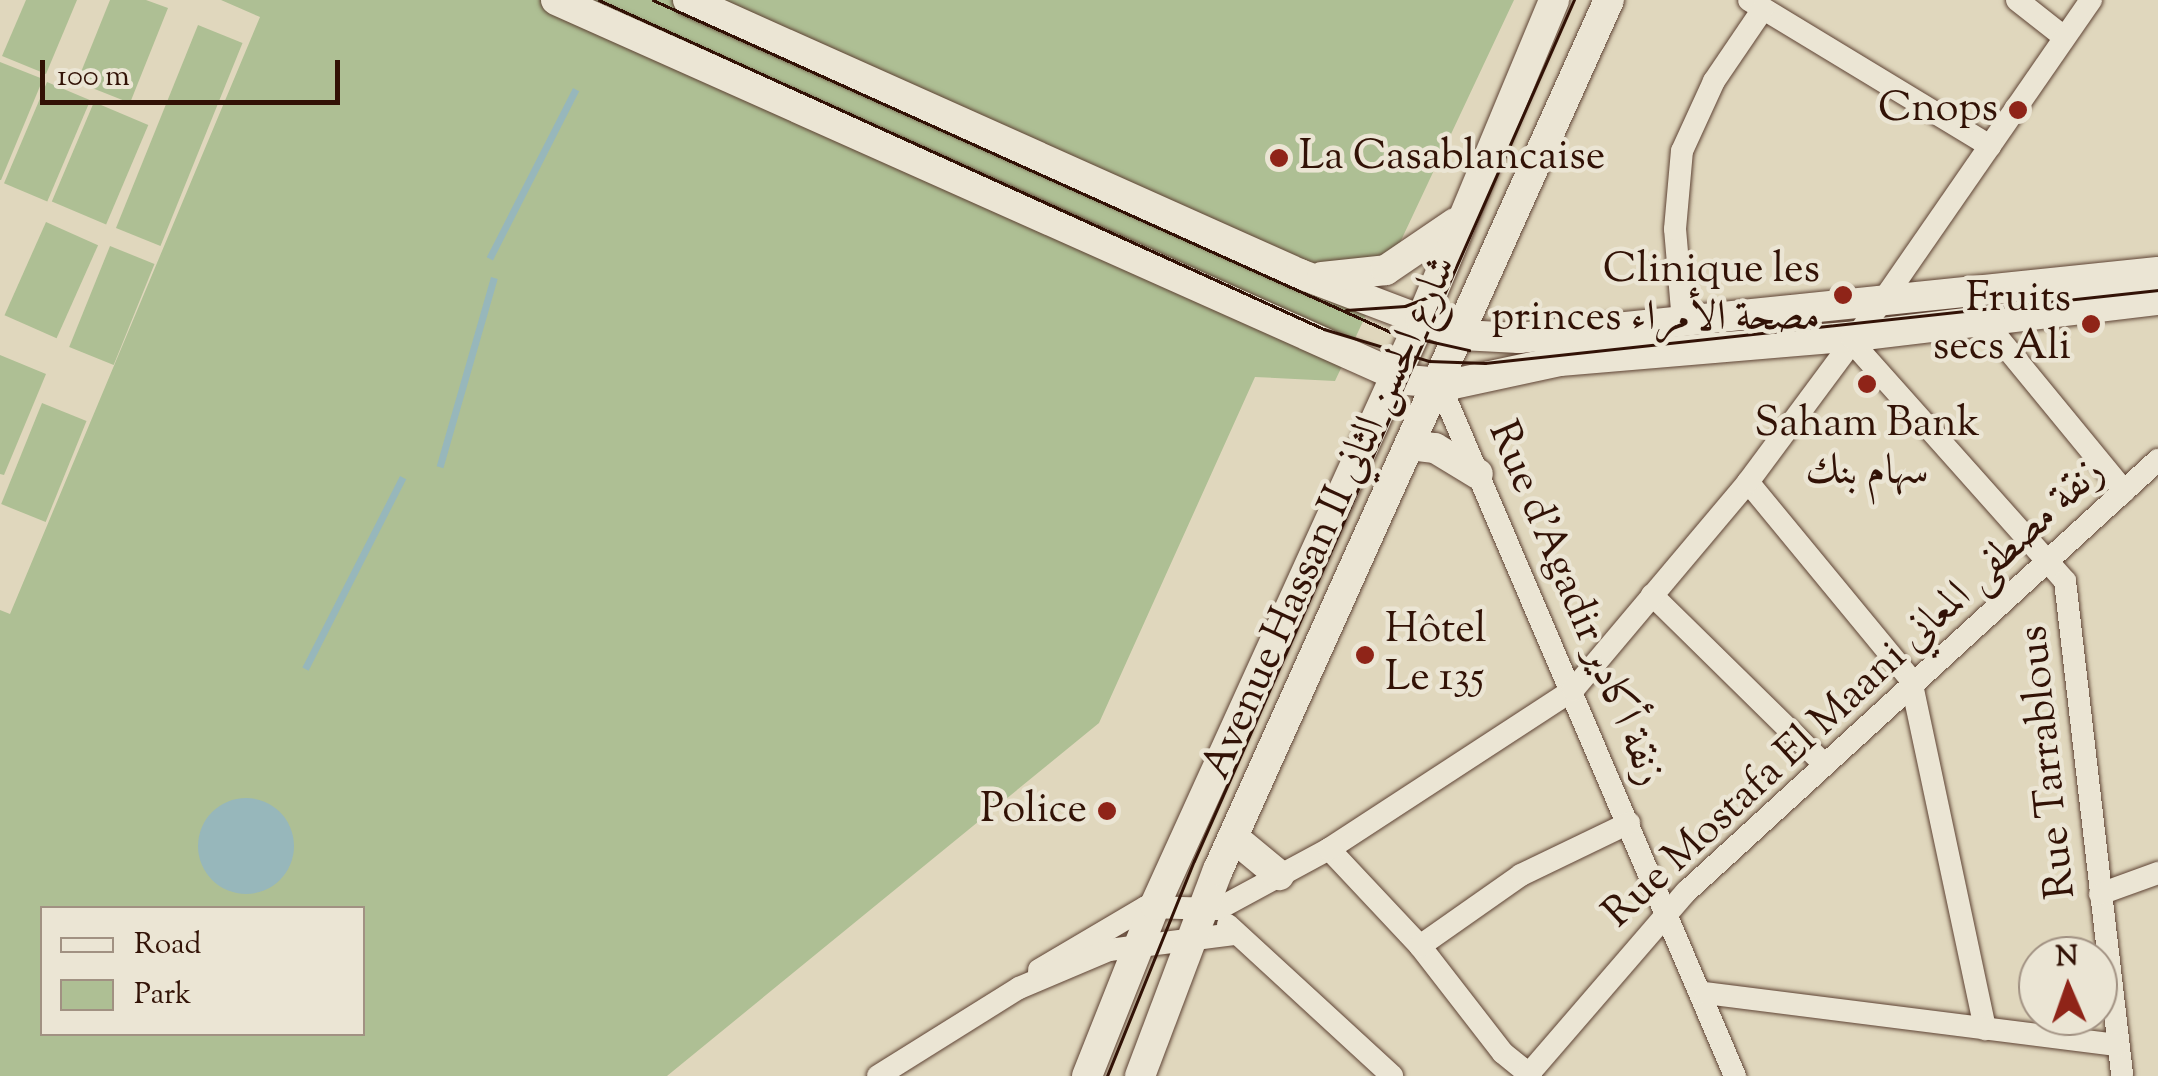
<!DOCTYPE html>
<meta charset="utf-8">
<style>
body{margin:0}
#map{position:relative;width:2158px;height:1076px;overflow:hidden;background:#e0d7bd;font-family:"Sorts Mill Goudy",Amiri,serif}
div>[style]{position:absolute}
[style*='--x']{left:calc(var(--x)*1px);top:calc(var(--y)*1px);width:calc(var(--w)*1px);rotate:calc(var(--a)*1deg)}
.green>*{inset:0;background:#aebf94;transform-origin:0 0}
.water>*{inset:0;background:#97b7bb;transform-origin:0 0}
.round{border-radius:50%}
.roads{filter:drop-shadow(0 0 2px #5e4334) drop-shadow(0 0 2px #5e4334)}
.minor>*{height:22px;margin:-11px;padding:0 11px;transform-origin:11px;border-radius:11px;background:#ebe5d4}
.secondary>*{height:30px;margin:-15px;padding:0 15px;transform-origin:15px;border-radius:15px;background:#ebe5d4}
.tram>*{height:2.5px;margin:-1.25px;padding:0 1.25px;transform-origin:1.25px;border-radius:1.25px;background:#321206}
.dots>*{width:28px;height:28px;translate:-50% -50%;box-sizing:border-box;border:5px solid #ebe5d4;border-radius:50%}
span{translate:-50% -50%;white-space:nowrap;text-align:center;line-height:1.15;-webkit-text-stroke:9px #ebe5d4;paint-order:stroke}
.poi-label{font-size:42px;color:#321206}
.right{translate:-100% -50%;text-align:right}
.left{translate:0 -50%;text-align:left}
.street-label{font-size:42px;color:#321206}
.legend{position:absolute;left:40px;top:906px;width:325px;height:130px;box-sizing:border-box;background:#ebe5d4;border:2px solid #a19182;margin:0;padding:12px 18px;list-style:none;font-size:30px;color:#321206}
.legend li{display:flex;align-items:center;gap:20px;height:50px}
.legend b{width:50px;border:2px solid #a19182}
.north{position:absolute;left:2018px;top:936px;width:100px;height:100px;box-sizing:border-box;background:#ebe5d4;border:2px solid #a19182;border-radius:50%;rotate:358deg;font-size:28px;font-weight:700;line-height:40px;text-align:center;color:#321206}
.north::after{content:'';display:block;margin:auto;width:35px;height:45px;background:#8f2418;clip-path:polygon(50% 0,100% 100%,50% 72%,0 100%)}
.scale{position:absolute;left:40px;top:60px;width:300px;height:45px;box-sizing:border-box;border:5px solid #321206;border-top:0;padding-left:12px;font-size:30px;line-height:35px;white-space:nowrap;color:#321206;-webkit-text-stroke:8px #ebe5d4;paint-order:stroke}
</style>
<div id="map">
<div class="green">
<div style="clip-path:polygon(26px 0,77px 0,46px 74px,2px 56px)"></div>
<div style="clip-path:polygon(110px 0,146px 0,168px 8px,130px 103px,77px 82px)"></div>
<div style="clip-path:polygon(evenodd,221px 0,1514px 0,1335px 381px,1255px 377px,1099px 723px,667px 1076px,0 1076px,0 610px,10px 614px,260px 17px,221px 0,42px 908px,362px 908px,362px 1034px,42px 1034px,42px 908px)"></div>
<div style="left:198px;top:25px;width:48px;height:219px;rotate:22deg"></div>
<div style="clip-path:polygon(0 62px,43px 79px,1px 180px,0 180px)"></div>
<div style="left:47px;top:82px;width:47px;height:110px;rotate:23deg"></div>
<div style="left:94px;top:102px;width:59px;height:108px;rotate:23deg"></div>
<div style="left:46px;top:222px;width:57px;height:102px;rotate:24deg"></div>
<div style="left:110px;top:246px;width:48px;height:109px;rotate:22deg"></div>
<div style="clip-path:polygon(0 355px,46px 374px,4px 475px,0 474px)"></div>
<div style="left:42px;top:403px;width:48px;height:109px;rotate:22deg"></div>
</div>
<div class="water">
<div style="left:573px;top:88px;width:7px;height:190px;rotate:27deg"></div>
<div style="left:491px;top:277px;width:7px;height:197px;rotate:16deg"></div>
<div style="left:400px;top:476px;width:7px;height:215px;rotate:27deg"></div>
<div class="round" style="left:198px;top:798px;width:96px;height:96px"></div>
</div>
<div class="roads">
<div class="minor">
<div style="--x:1749;--y:0;--w:282;--a:31.2"></div>
<div style="--x:2017;--y:0;--w:60;--a:38.2"></div>
<div style="--x:1977;--y:312;--w:232;--a:50.6"></div>
<div style="--x:1683;--y:322;--w:93;--a:-94.9"></div>
<div style="--x:1675;--y:229;--w:78;--a:-84.9"></div>
<div style="--x:1682;--y:151;--w:77;--a:-65.4"></div>
<div style="--x:1714;--y:81;--w:87;--a:-55.8"></div>
<div style="--x:1852;--y:342;--w:320;--a:48.3"></div>
<div style="--x:2065;--y:581;--w:498;--a:83.4"></div>
<div style="--x:1439;--y:383;--w:754;--a:66.87"></div>
<div style="--x:1748;--y:482;--w:256;--a:50.5"></div>
<div style="--x:1911;--y:680;--w:357;--a:78"></div>
<div style="--x:1652;--y:595;--w:241;--a:44.5"></div>
<div style="--x:1329;--y:849;--w:133;--a:46.8"></div>
<div style="--x:1420;--y:946;--w:135;--a:52.2"></div>
<div style="--x:1503;--y:1053;--w:36;--a:39"></div>
<div style="--x:2100;--y:894;--w:62;--a:-19.9"></div>
<div style="--x:1218;--y:909;--w:126;--a:-28.4"></div>
<div style="--x:1329;--y:849;--w:291;--a:-33.1"></div>
<div style="--x:1573;--y:690;--w:272;--a:-49.9"></div>
<div style="--x:1748;--y:482;--w:232;--a:-53.4"></div>
<div style="--x:1886;--y:296;--w:360;--a:-55.3"></div>
<div style="--x:1228;--y:925;--w:223;--a:42.6"></div>
<div style="--x:1420;--y:946;--w:123;--a:-35.1"></div>
<div style="--x:1521;--y:875;--w:120;--a:-25.7"></div>
<div style="--x:1039;--y:970;--w:124;--a:-30.5"></div>
<div style="--x:1146;--y:907;--w:72;--a:1.6"></div>
<div style="--x:1705;--y:993;--w:416;--a:7.2"></div>
<div style="--x:878;--y:1076;--w:166;--a:-32"></div>
<div style="--x:1019;--y:988;--w:98;--a:-22.9"></div>
<div style="--x:1109;--y:950;--w:126;--a:-7.3"></div>
<div style="--x:1527;--y:1076;--w:243;--a:-49.2"></div>
<div style="--x:1686;--y:892;--w:640;--a:-42.47"></div>
</div>
<div class="secondary">
<div style="--x:556;--y:0;--w:932;--a:24.06"></div>
<div style="--x:1407;--y:380;--w:46;--a:5"></div>
<div style="--x:1453;--y:384;--w:109;--a:-12.1"></div>
<div style="--x:1560;--y:361;--w:297;--a:-4.8"></div>
<div style="--x:1856;--y:336;--w:304;--a:-6.8"></div>
<div style="--x:688;--y:0;--w:671;--a:24.12"></div>
<div style="--x:1300;--y:274;--w:172;--a:20.8"></div>
<div style="--x:1461;--y:335;--w:58;--a:3"></div>
<div style="--x:1519;--y:338;--w:642;--a:-5.9"></div>
<div style="--x:1322;--y:277;--w:64;--a:-6.2"></div>
<div style="--x:1386;--y:270;--w:83;--a:-34.3"></div>
<div style="--x:1410;--y:445;--w:25;--a:7"></div>
<div style="--x:1435;--y:448;--w:50;--a:31.2"></div>
<div style="--x:1233;--y:837;--w:60;--a:39.6"></div>
<div style="--x:1087;--y:1076;--w:184;--a:-68.3"></div>
<div style="--x:1155;--y:905;--w:643;--a:-65.55"></div>
<div style="--x:1421;--y:320;--w:347;--a:-67.4"></div>
<div style="--x:1140;--y:1076;--w:220;--a:-69.3"></div>
<div style="--x:1218;--y:870;--w:954;--a:-65.8"></div>
</div>
</div>
<div class="tram">
<div style="--x:599;--y:0;--w:796;--a:24.41"></div>
<div style="--x:1324;--y:329;--w:110;--a:16.9"></div>
<div style="--x:1429;--y:361;--w:56;--a:2"></div>
<div style="--x:1485;--y:363;--w:677;--a:-6.19"></div>
<div style="--x:653;--y:0;--w:811;--a:24.23"></div>
<div style="--x:1393;--y:333;--w:78;--a:12.6"></div>
<div style="--x:1346;--y:310;--w:59;--a:-3.9"></div>
<div style="--x:1405;--y:306;--w:26;--a:-21"></div>
<div style="--x:1429;--y:297;--w:25;--a:-47"></div>
<div style="--x:1107;--y:1076;--w:232;--a:-68"></div>
<div style="--x:1194;--y:861;--w:941;--a:-66.19"></div>
</div>
<div class="dots">
<div style="left:2018px;top:110px;background:#8f2418"></div>
<div style="left:1279px;top:158px;background:#8f2418"></div>
<div style="left:1843px;top:295px;background:#8f2418"></div>
<div style="left:2091px;top:324px;background:#8f2418"></div>
<div style="left:1867px;top:384px;background:#8f2418"></div>
<div style="left:1365px;top:655px;background:#8f2418"></div>
<div style="left:1107px;top:811px;background:#8f2418"></div>
</div>
<div class="poi-label">
<span class="right" style="left:1998px;top:110px">Cnops</span>
<span class="left" style="left:1299px;top:158px">La Casablancaise</span>
<span class="right" style="left:1820px;top:295px">Clinique les<br>princes مصحة الأمراء</span>
<span class="right" style="left:2071px;top:324px">Fruits<br>secs Ali</span>
<span style="left:1867px;top:449px">Saham Bank<br>سهام بنك</span>
<span class="left" style="left:1385px;top:655px">Hôtel<br>Le 135</span>
<span class="right" style="left:1087px;top:811px">Police</span>
</div>
<div class="street-label">
<span style="left:1331px;top:518px;rotate:-66deg">Avenue Hassan II شارع الحسن الثاني</span>
<span style="left:1575px;top:604px;rotate:67deg">Rue d'Agadir زنقة أكادير</span>
<span style="left:1855px;top:694px;rotate:-43deg">Rue Mostafa El Maani زنقة مصطفى المعاني</span>
<span style="left:2049px;top:762px;rotate:-96deg">Rue Tarrablous</span>
</div>
<ul class="legend">
<li><b style="height:12px;background:#ebe5d4"></b>Road</li>
<li><b style="height:28px;background:#aebf94"></b>Park</li>
</ul>
<div class="north">N</div>
<div class="scale">100 m</div>
</div>
